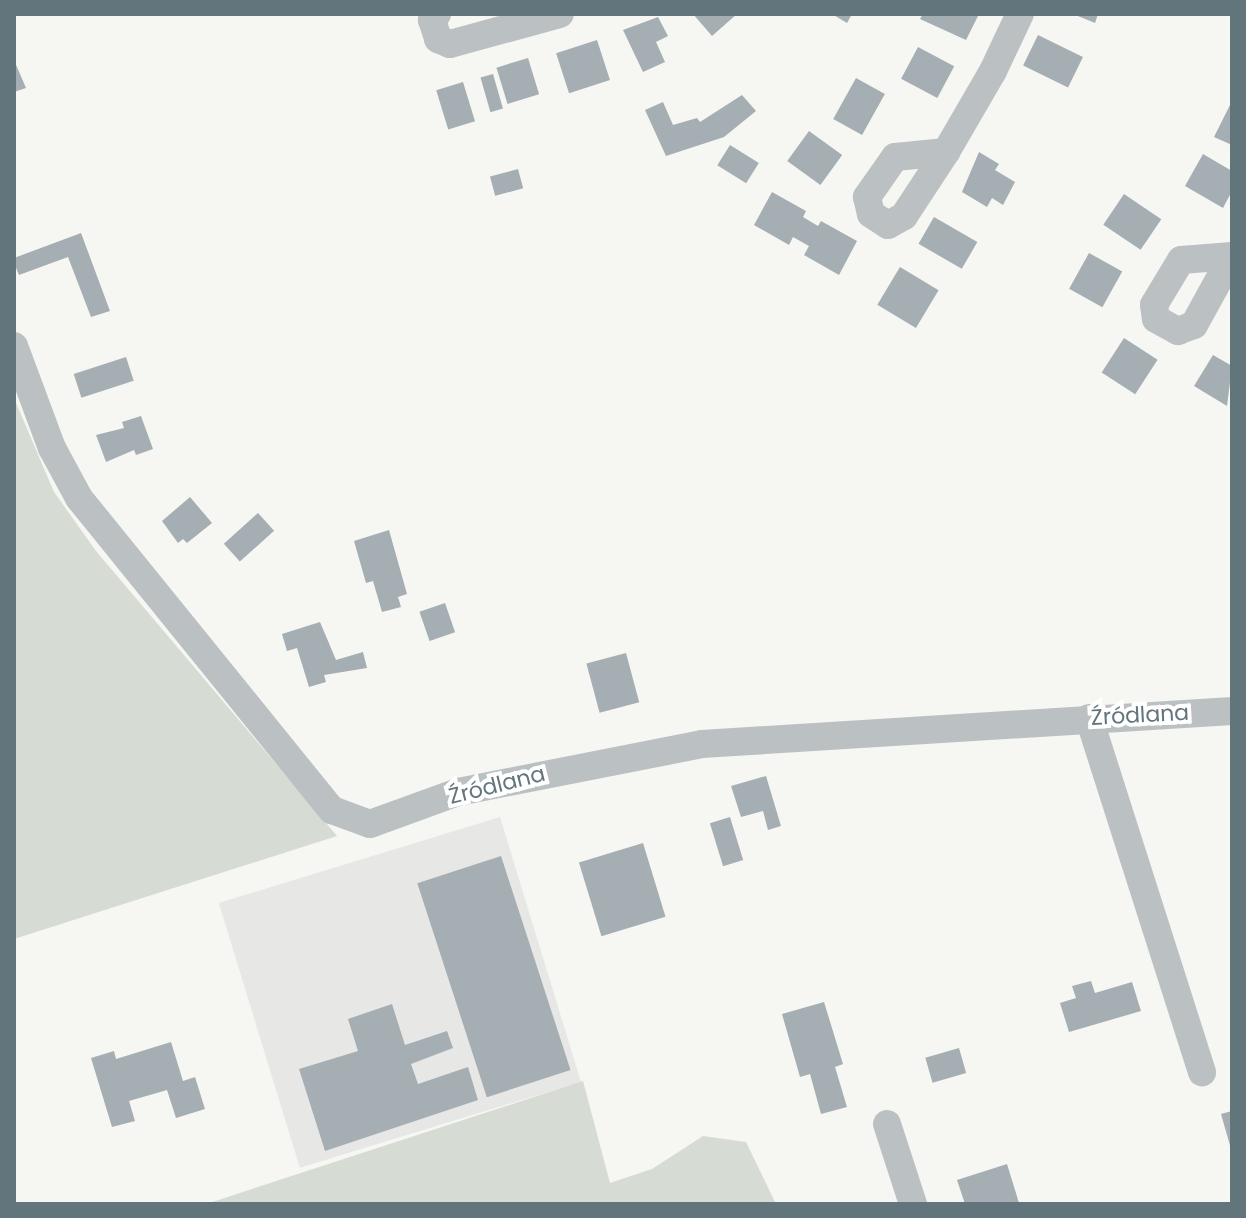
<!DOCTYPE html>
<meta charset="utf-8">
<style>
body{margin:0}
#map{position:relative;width:1246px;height:1218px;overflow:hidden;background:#f6f6f3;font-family:Poppins,sans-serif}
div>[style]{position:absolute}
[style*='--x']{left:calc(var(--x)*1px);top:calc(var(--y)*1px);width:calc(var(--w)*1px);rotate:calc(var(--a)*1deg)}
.built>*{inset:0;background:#e7e7e6;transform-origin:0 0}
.green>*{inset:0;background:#d6dbd3}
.building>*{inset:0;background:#a5aeb2;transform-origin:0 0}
.minor>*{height:28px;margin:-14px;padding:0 14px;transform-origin:14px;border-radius:14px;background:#bbc1c3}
span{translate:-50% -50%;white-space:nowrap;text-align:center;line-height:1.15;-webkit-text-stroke:8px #fff;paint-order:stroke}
.street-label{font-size:22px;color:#63757c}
.frame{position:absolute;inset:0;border:16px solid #63757c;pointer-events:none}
</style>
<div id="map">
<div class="built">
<div style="left:500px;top:817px;width:277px;height:294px;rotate:73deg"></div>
</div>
<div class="green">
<div style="clip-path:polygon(14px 398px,54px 492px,96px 551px,337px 836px,14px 939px)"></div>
<div style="clip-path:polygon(583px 1081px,610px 1183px,652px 1169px,703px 1136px,746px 1142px,776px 1204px,206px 1204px)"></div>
</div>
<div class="building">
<div style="clip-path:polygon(693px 14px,737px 14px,712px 36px)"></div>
<div style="clip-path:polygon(832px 14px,852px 14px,847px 23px)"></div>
<div style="clip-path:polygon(923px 14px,979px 14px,966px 40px,920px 19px)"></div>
<div style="clip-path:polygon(1073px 14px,1098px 14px,1095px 23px)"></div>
<div style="clip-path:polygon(658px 17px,668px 36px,656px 42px,665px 62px,643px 72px,623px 30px)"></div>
<div style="left:1038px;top:35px;width:50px;height:34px;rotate:26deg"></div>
<div style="left:597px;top:40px;width:42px;height:43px;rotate:72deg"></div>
<div style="left:918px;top:47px;width:41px;height:36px;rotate:28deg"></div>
<div style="left:528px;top:58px;width:38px;height:33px;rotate:73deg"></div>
<div style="clip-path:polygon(14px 60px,26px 88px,14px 92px)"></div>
<div style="left:493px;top:74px;width:36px;height:13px;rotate:74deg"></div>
<div style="left:856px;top:78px;width:33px;height:47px;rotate:29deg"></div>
<div style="left:463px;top:82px;width:41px;height:28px;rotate:73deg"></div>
<div style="clip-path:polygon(742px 95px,756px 111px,724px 137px,666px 156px,645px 110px,663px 102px,673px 125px,697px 118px,700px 122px)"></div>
<div style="clip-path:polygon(1232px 101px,1232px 145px,1214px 137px)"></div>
<div style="left:809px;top:131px;width:41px;height:37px;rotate:36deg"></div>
<div style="left:730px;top:145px;width:34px;height:24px;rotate:32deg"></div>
<div style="clip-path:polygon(979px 152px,999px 164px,995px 170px,1015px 182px,1003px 205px,992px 198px,987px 207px,962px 192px)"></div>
<div style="clip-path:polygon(1203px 154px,1232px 171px,1232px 191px,1223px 208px,1185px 186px)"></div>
<div style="left:518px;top:169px;width:20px;height:29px;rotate:75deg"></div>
<div style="clip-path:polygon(772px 192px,806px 211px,803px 217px,818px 226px,821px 221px,857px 241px,839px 275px,804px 255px,809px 246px,793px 237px,789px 245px,754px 225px)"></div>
<div style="left:1124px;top:194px;width:45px;height:37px;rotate:34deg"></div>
<div style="left:934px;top:217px;width:50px;height:31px;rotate:30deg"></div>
<div style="clip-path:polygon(81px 233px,110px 311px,91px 317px,68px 257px,19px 275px,14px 263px,14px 258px)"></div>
<div style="left:1089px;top:253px;width:38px;height:41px;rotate:29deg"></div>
<div style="left:900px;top:267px;width:45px;height:44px;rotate:31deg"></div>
<div style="left:1124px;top:338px;width:40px;height:41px;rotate:33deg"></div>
<div style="clip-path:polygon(1213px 355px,1232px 366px,1227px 406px,1194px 386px)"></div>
<div style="left:126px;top:357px;width:25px;height:55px;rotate:72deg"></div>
<div style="clip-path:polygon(141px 416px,153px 449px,136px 455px,134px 450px,106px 462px,96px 435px,124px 428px,122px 422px)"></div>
<div style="clip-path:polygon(190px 497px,212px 523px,187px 543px,183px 539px,178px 543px,162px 521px)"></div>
<div style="left:258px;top:513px;width:24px;height:46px;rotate:48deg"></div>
<div style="clip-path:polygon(389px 530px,407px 594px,398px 597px,401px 607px,382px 612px,373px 581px,366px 583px,354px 541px)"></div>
<div style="left:445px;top:603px;width:31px;height:27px;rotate:71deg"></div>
<div style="clip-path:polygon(320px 622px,336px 660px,363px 652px,367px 668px,324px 675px,326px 682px,309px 687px,297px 648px,287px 651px,282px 634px)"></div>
<div style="left:626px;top:653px;width:51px;height:41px;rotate:75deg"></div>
<div style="clip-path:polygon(766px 776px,781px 826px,768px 830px,763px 811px,741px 817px,731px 786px)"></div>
<div style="left:730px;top:817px;width:45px;height:21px;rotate:73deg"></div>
<div style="left:643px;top:843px;width:77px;height:67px;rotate:73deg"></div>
<div style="left:501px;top:856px;width:225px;height:88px;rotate:72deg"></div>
<div style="clip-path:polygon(1091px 981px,1095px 993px,1132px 982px,1141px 1011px,1069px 1032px,1060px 1003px,1076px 998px,1072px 986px)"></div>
<div style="clip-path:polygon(824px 1002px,843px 1064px,835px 1067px,847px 1107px,821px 1114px,810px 1074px,800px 1077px,782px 1014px)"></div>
<div style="clip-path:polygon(392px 1004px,405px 1045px,447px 1031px,453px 1048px,411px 1064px,418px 1084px,468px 1067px,478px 1100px,325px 1151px,299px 1069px,358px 1051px,348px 1019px)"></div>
<div style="clip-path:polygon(171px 1042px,183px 1081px,195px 1077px,205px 1109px,176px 1118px,167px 1090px,129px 1101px,135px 1121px,112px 1127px,91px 1058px,114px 1051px,116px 1059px)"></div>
<div style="left:959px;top:1048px;width:26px;height:35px;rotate:74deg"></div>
<div style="clip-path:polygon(1232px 1111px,1232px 1149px,1231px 1149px,1221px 1114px)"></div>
<div style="clip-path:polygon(1007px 1164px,1019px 1203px,965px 1204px,957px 1180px)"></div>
</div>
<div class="minor">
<div style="--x:437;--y:14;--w:8;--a:130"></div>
<div style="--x:432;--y:20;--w:20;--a:72"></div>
<div style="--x:438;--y:39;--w:13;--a:23"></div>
<div style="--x:450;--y:44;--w:114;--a:-15.3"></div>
<div style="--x:946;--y:152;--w:51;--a:174.4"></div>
<div style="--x:895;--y:157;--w:49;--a:125"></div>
<div style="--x:867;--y:197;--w:17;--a:77"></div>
<div style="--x:871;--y:214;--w:20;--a:33"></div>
<div style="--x:888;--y:225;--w:18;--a:-29"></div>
<div style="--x:904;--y:216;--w:77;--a:-56.7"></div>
<div style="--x:946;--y:152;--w:94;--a:-59.9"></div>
<div style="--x:993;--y:71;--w:63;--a:-64.7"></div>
<div style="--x:1232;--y:256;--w:51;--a:175.5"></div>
<div style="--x:1181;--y:260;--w:52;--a:121"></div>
<div style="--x:1154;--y:305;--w:14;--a:82"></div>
<div style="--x:1156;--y:319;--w:25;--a:29"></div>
<div style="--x:1178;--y:331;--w:17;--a:-21"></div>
<div style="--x:1194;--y:325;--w:79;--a:-61.2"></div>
<div style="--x:14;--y:346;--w:109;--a:69.6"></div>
<div style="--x:52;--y:448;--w:57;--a:61.6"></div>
<div style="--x:79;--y:498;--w:402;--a:51"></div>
<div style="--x:332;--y:810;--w:40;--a:20.2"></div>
<div style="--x:370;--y:824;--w:94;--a:-20"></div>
<div style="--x:458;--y:792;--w:249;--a:-11.1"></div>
<div style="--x:702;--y:744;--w:531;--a:-3.56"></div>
<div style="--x:1089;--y:718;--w:372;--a:72.3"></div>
<div style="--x:887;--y:1124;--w:84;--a:72"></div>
</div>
<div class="street-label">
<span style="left:1140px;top:715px;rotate:-3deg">Źródlana</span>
<span style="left:497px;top:785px;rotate:-14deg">Źródlana</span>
</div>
<div class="frame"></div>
</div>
